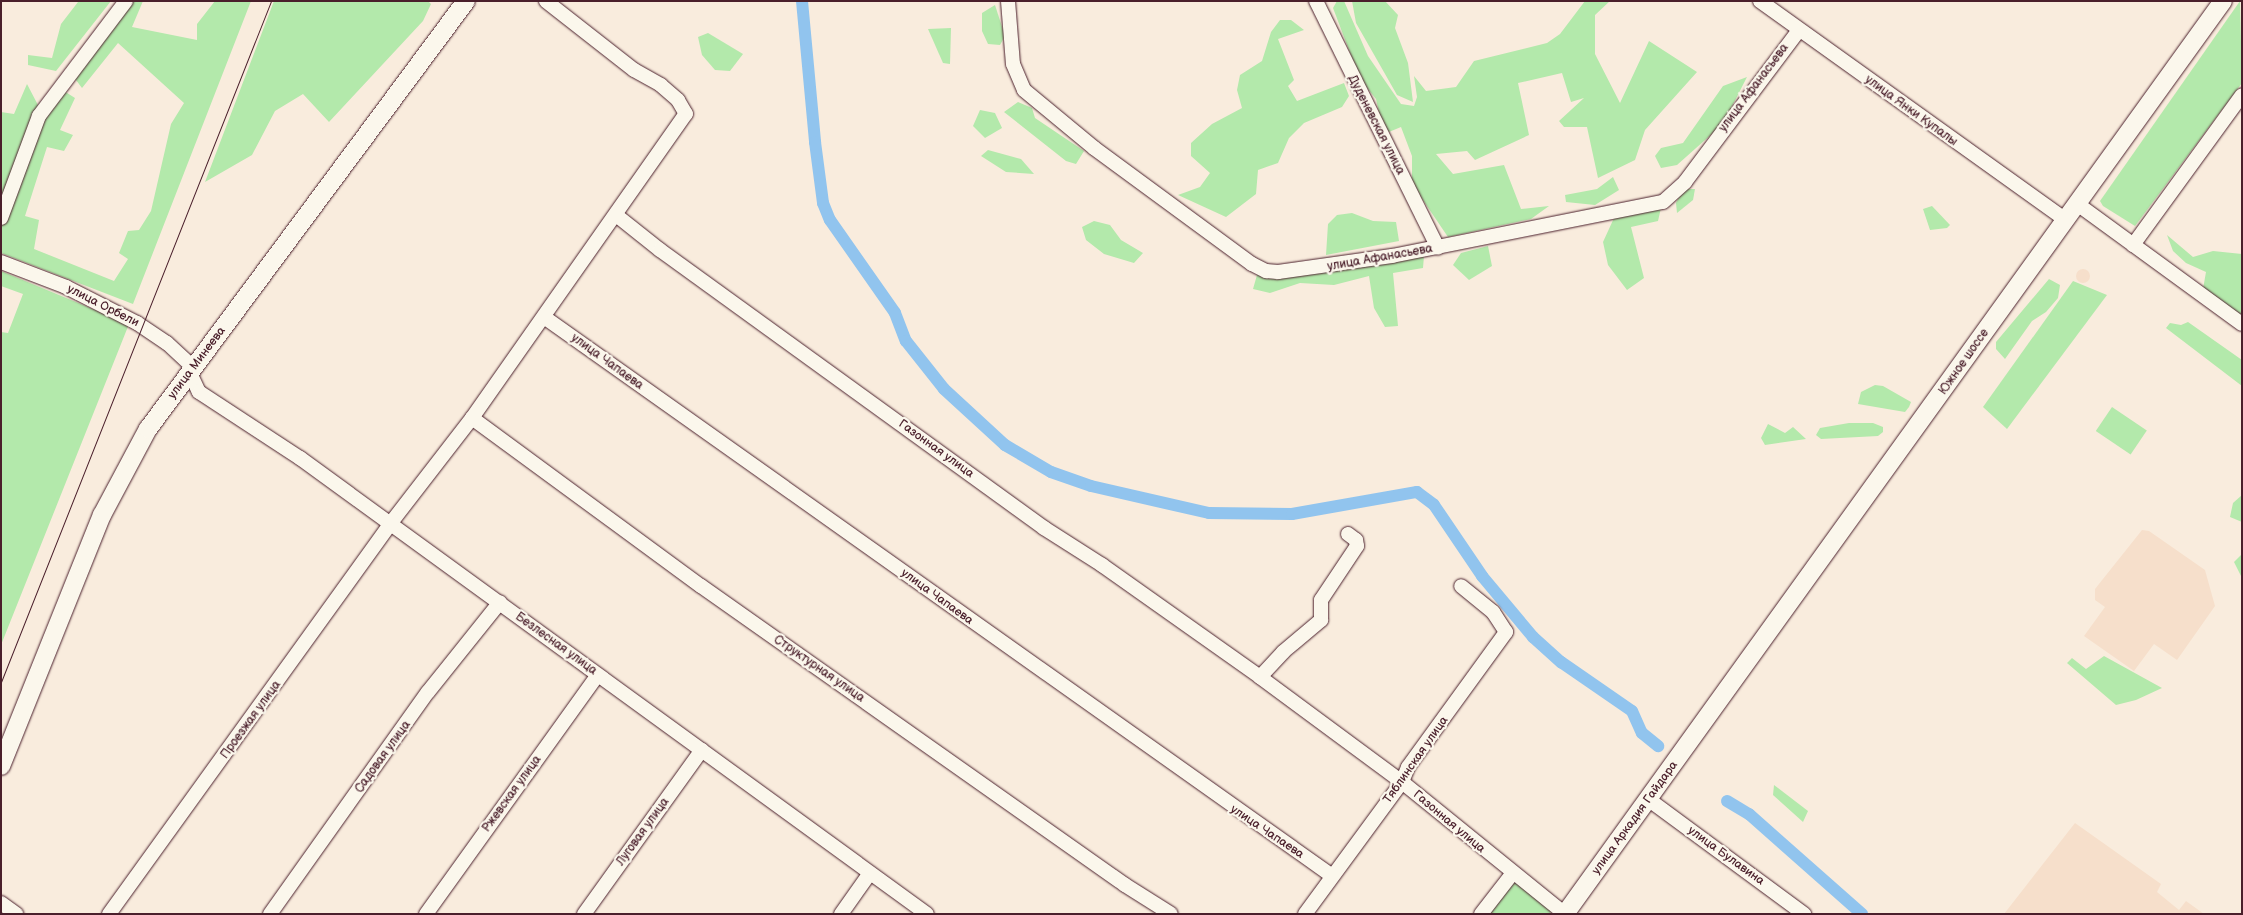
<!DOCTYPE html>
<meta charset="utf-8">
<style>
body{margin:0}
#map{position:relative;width:2243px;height:915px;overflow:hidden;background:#f9ecdd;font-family:"Balsamiq Sans",sans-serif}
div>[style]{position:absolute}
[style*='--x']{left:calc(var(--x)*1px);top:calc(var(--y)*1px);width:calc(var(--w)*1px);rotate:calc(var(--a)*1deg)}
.built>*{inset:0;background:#f6dfcb}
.round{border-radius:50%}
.green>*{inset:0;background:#b3e9ab;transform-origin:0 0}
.canal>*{height:12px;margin:-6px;padding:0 6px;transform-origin:6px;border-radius:6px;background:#91c4ee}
.roads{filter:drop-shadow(0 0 1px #4a1f2b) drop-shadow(0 0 1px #4a1f2b)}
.minor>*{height:14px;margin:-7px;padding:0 7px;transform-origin:7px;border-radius:7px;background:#fbf7ec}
.major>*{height:18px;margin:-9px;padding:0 9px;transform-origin:9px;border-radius:9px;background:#fbf7ec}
.tram>*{height:1px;margin:-0.5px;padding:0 0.5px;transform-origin:0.5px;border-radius:0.5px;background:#4a1f2b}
span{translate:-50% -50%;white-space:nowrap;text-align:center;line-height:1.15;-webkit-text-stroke:4.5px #fbf7ec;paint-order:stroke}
.street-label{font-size:12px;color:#4a1f2b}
.frame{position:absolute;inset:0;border:2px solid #4a1f2b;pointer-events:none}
</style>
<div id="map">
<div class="built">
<div class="round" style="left:2076px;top:269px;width:14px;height:14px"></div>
<div style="clip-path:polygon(2142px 530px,2149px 531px,2205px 570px,2215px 606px,2177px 660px,2154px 644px,2134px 671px,2084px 636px,2105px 607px,2095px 600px,2095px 589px)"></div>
<div style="clip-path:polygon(2075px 823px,2161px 884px,2157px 892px,2179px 910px,2186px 901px,2204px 914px,2004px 914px)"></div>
</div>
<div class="green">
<div style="clip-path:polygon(94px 1px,111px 1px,56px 71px,28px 65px,28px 55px,52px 58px,61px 24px,78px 2px)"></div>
<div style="clip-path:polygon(129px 1px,143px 1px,132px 27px,197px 40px,197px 24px,215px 1px,251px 1px,133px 304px,1px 253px,1px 225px,42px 117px,64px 91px,75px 98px,60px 130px,73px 135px,64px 151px,47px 147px,25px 216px,39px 220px,34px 249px,114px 281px,128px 259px,119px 253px,128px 231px,139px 230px,151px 211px,171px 124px,184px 103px,118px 43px,82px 88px,73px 76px)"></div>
<div style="clip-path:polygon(274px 1px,428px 1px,431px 4px,423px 21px,329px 122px,303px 94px,275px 111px,252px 155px,205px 182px)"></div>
<div style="clip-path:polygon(1337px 1px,1344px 1px,1368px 56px,1401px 104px,1414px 106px,1417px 97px,1414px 76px,1426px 91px,1456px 87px,1474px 61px,1547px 43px,1560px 34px,1585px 1px,1610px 1px,1595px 15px,1595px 54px,1620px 103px,1649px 41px,1697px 72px,1645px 130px,1635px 160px,1598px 178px,1587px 127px,1564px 127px,1559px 121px,1584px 98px,1571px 102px,1562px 73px,1518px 83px,1529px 135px,1475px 160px,1467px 151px,1436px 154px,1453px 174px,1504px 165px,1521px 209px,1549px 206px,1531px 219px,1448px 237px,1412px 184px,1412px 156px,1401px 127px,1384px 134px,1376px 99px,1360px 79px,1333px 8px)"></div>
<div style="clip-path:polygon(1352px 1px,1385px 1px,1398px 15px,1395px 28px,1408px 63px,1413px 102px,1397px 95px,1356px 23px)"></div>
<div style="clip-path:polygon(2240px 1px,2242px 83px,2135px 226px,2103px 206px,2100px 201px)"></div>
<div style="clip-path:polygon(995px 5px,1005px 36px,1000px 45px,988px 44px,982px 31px,982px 13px)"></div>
<div style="clip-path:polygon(1280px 20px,1291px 20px,1304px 30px,1278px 39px,1294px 80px,1288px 86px,1297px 101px,1344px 83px,1349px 96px,1342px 107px,1304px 123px,1289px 138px,1278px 163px,1258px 170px,1256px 194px,1226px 217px,1178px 195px,1200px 187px,1210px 173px,1191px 156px,1191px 143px,1212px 124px,1242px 108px,1237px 90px,1240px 75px,1262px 61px,1271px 32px)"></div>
<div style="clip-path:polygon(951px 28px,950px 64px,943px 63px,928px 29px)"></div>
<div style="clip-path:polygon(708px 33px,743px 54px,730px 71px,715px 70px,702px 55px,698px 37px)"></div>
<div style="clip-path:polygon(1747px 77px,1723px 124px,1677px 165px,1661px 168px,1655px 156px,1661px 148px,1683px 143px,1723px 86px)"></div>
<div style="clip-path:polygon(27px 84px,39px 107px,1px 202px,1px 112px,14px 114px)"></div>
<div style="clip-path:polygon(1018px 102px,1032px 108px,1035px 118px,1084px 151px,1076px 164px,1066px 161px,1004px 112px)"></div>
<div style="clip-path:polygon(980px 110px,995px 113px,1002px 128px,985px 138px,973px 126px)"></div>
<div style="clip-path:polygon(988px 150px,1021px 159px,1034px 174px,1006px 172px,981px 156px)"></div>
<div style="clip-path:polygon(1613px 177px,1619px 190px,1595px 205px,1566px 202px,1565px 195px,1597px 189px)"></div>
<div style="clip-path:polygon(1683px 189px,1695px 189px,1693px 200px,1677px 213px,1676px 203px)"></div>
<div style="clip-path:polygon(1932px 206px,1950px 225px,1947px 228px,1930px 230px,1923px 209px)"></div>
<div style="clip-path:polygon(1661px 208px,1658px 221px,1631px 227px,1644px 278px,1627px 290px,1608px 265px,1603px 242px,1614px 218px)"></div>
<div style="clip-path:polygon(1352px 213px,1373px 221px,1396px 222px,1399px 241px,1326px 255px,1328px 224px,1337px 215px)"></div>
<div style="clip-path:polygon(1094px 221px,1110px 225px,1121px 240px,1143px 253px,1134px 263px,1104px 254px,1086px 240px,1082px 227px)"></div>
<div style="clip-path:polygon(2167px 235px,2193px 257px,2213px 251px,2242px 254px,2242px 317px,2203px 289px,2206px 272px,2186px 263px,2173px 251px)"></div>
<div style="clip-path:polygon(1488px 246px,1492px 266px,1469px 280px,1453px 265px,1461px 253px)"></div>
<div style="clip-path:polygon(1424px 256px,1423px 268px,1393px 273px,1398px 326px,1385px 327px,1374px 308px,1369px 276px,1334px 285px,1300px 283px,1270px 293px,1253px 289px,1257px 275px,1288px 275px)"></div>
<div style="clip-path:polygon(1px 271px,129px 324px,1px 645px,1px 332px,8px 333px,23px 294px,1px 286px)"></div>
<div style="clip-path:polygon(2049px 279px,2060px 285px,2058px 298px,2046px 312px,2032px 321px,2005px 359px,1996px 349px,1996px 342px)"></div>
<div style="clip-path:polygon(2073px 281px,2107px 295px,2007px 429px,1983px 407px)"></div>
<div style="clip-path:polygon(2188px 322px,2242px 360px,2242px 386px,2166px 328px,2170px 323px,2181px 325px)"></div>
<div style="clip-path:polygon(1875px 385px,1883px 386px,1911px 402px,1909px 407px,1905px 412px,1858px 404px,1861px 392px)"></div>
<div style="left:2112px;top:407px;width:42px;height:29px;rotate:34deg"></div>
<div style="clip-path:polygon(1849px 423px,1873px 423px,1883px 427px,1883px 432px,1878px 436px,1821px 439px,1816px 435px,1820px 428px)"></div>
<div style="clip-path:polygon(1768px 424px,1785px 433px,1793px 427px,1806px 439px,1765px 445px,1761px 438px)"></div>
<div style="clip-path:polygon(2242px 495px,2242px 522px,2230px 517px,2233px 503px)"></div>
<div style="clip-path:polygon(2242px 554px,2242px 578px,2234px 562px)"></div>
<div style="clip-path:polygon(2104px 656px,2162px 688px,2136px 700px,2116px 705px,2067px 663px,2072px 658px,2086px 669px)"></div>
<div style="clip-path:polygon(1774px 785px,1808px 811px,1803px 822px,1773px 795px)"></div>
<div style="clip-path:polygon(1515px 881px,1549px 907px,1551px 914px,1486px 914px)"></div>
</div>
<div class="canal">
<div style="--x:802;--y:1;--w:142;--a:84.7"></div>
<div style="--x:815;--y:142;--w:62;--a:82.5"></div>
<div style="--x:823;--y:203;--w:18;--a:68"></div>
<div style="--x:830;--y:220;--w:113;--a:55"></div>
<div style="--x:895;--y:313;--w:30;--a:69"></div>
<div style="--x:906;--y:341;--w:61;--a:51.6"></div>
<div style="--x:944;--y:389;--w:83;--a:42.6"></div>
<div style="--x:1005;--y:445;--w:53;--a:30.4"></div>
<div style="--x:1051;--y:472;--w:42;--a:19.3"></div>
<div style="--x:1091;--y:486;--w:121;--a:12.9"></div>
<div style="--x:1209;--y:513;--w:83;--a:0.7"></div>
<div style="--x:1292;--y:514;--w:127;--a:-10"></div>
<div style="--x:1417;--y:492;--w:21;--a:37"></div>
<div style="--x:1434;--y:505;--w:86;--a:55.9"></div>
<div style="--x:1482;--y:576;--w:80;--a:50.1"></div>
<div style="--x:1533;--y:637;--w:38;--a:42"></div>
<div style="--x:1561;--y:662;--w:86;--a:34.6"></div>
<div style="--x:1632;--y:711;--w:24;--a:66"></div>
<div style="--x:1642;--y:733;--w:21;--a:39"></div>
<div style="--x:1727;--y:801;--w:26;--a:31"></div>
<div style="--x:1749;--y:814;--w:151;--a:41.5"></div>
</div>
<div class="roads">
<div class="minor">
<div style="--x:1008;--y:1;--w:63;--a:85.5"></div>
<div style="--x:1013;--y:64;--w:28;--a:67"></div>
<div style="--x:1024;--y:90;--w:91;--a:39.6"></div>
<div style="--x:1094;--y:148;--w:196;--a:36.3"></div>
<div style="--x:1252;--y:264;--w:16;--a:27"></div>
<div style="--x:1266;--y:271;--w:12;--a:5"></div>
<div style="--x:1278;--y:272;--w:115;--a:-8"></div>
<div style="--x:1392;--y:256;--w:276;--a:-11.3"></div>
<div style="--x:1663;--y:202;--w:30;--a:-42"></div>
<div style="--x:1685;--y:182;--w:190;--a:-53.1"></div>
<div style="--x:1316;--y:1;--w:275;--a:63.7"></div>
<div style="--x:1760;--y:1;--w:374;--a:35.6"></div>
<div style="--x:2076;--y:203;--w:205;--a:36.1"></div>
<div style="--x:616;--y:215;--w:56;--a:38.5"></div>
<div style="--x:660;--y:250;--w:474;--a:35.9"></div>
<div style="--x:1044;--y:528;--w:69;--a:32.5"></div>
<div style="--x:1102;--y:565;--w:194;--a:35.3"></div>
<div style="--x:1260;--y:677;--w:177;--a:36.5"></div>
<div style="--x:1402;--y:782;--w:210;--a:39"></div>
<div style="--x:1;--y:218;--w:109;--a:-69.6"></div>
<div style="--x:39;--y:116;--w:144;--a:-52.9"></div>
<div style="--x:2133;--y:245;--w:185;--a:-54"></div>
<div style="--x:1;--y:262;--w:70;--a:21"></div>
<div style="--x:66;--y:287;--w:80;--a:26.9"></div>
<div style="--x:137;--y:323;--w:36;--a:34"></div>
<div style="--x:167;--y:343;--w:37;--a:43"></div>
<div style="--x:544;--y:317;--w:965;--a:35.34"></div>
<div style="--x:190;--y:373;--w:21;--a:65"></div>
<div style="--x:199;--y:392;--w:121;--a:33.2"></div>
<div style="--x:300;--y:458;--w:775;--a:36.03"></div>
<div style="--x:472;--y:418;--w:284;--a:36.3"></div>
<div style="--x:701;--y:586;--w:519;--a:35.19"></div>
<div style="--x:1125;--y:885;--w:54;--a:32.2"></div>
<div style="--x:1260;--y:677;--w:34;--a:-47"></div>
<div style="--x:1283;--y:652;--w:50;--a:-40.1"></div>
<div style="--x:1321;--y:620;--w:20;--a:-90"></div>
<div style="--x:1321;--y:600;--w:65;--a:-56.3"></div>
<div style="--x:1357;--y:546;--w:6;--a:-99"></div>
<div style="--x:1356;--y:540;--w:10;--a:-143"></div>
<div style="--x:1648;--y:799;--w:194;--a:36.4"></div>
<div style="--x:1;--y:903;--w:19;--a:36"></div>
<div style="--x:109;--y:914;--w:481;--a:-54.2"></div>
<div style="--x:390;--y:524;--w:134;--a:-52.3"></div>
<div style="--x:472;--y:418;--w:372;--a:-54.9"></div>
<div style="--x:686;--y:114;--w:16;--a:-120"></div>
<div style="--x:678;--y:100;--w:23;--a:-139"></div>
<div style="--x:661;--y:85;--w:31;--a:-151"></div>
<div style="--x:634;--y:70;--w:112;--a:-141.9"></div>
<div style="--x:270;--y:914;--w:272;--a:-54.6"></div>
<div style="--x:428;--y:692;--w:115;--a:-51.3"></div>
<div style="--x:426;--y:914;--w:294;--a:-54.3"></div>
<div style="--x:584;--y:914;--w:202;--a:-54.3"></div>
<div style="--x:841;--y:914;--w:50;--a:-54.7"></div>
<div style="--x:1305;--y:914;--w:164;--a:-53.7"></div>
<div style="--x:1402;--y:782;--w:16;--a:-68"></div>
<div style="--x:1408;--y:767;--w:167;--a:-54"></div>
<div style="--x:1506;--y:632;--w:24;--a:-123"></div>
<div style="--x:1493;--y:612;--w:41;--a:-140.9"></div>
<div style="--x:1481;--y:914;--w:51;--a:-52.2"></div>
</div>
<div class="major">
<div style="--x:1;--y:766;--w:271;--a:-68.1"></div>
<div style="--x:102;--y:515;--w:98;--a:-61.9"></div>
<div style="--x:148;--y:429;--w:533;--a:-53.39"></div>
<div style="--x:1565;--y:914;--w:1125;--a:-54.22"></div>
</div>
</div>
<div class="tram">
<div style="--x:1;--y:682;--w:733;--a:-68.37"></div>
</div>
<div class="street-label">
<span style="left:1754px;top:88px;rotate:-53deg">улица Афанасьева</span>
<span style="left:1911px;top:111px;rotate:36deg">улица Янки Купалы</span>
<span style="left:1376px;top:125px;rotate:63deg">Дуденевская улица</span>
<span style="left:1380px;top:258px;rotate:-10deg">улица Афанасьева</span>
<span style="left:103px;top:306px;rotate:27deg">улица Орбели</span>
<span style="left:607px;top:362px;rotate:36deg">улица Чапаева</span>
<span style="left:1964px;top:362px;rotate:-55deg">Южное шоссе</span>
<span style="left:197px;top:363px;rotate:-53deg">улица Минеева</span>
<span style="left:936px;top:449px;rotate:36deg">Газонная улица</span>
<span style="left:937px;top:597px;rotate:36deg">улица Чапаева</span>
<span style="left:556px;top:644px;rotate:36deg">Безлесная улица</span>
<span style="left:819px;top:669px;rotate:35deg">Структурная улица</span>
<span style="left:251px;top:720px;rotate:-54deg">Проезжая улица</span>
<span style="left:383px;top:757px;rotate:-54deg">Садовая улица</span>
<span style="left:1416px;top:760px;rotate:-55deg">Тяблинская улица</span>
<span style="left:512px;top:794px;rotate:-54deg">Ржевская улица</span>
<span style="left:1635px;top:818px;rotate:-54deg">улица Аркадия Гайдара</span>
<span style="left:1449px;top:822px;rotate:40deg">Газонная улица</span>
<span style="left:643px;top:832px;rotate:-54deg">Луговая улица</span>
<span style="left:1267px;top:832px;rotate:34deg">улица Чапаева</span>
<span style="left:1726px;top:856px;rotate:36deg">улица Булавина</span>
</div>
<div class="frame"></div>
</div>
